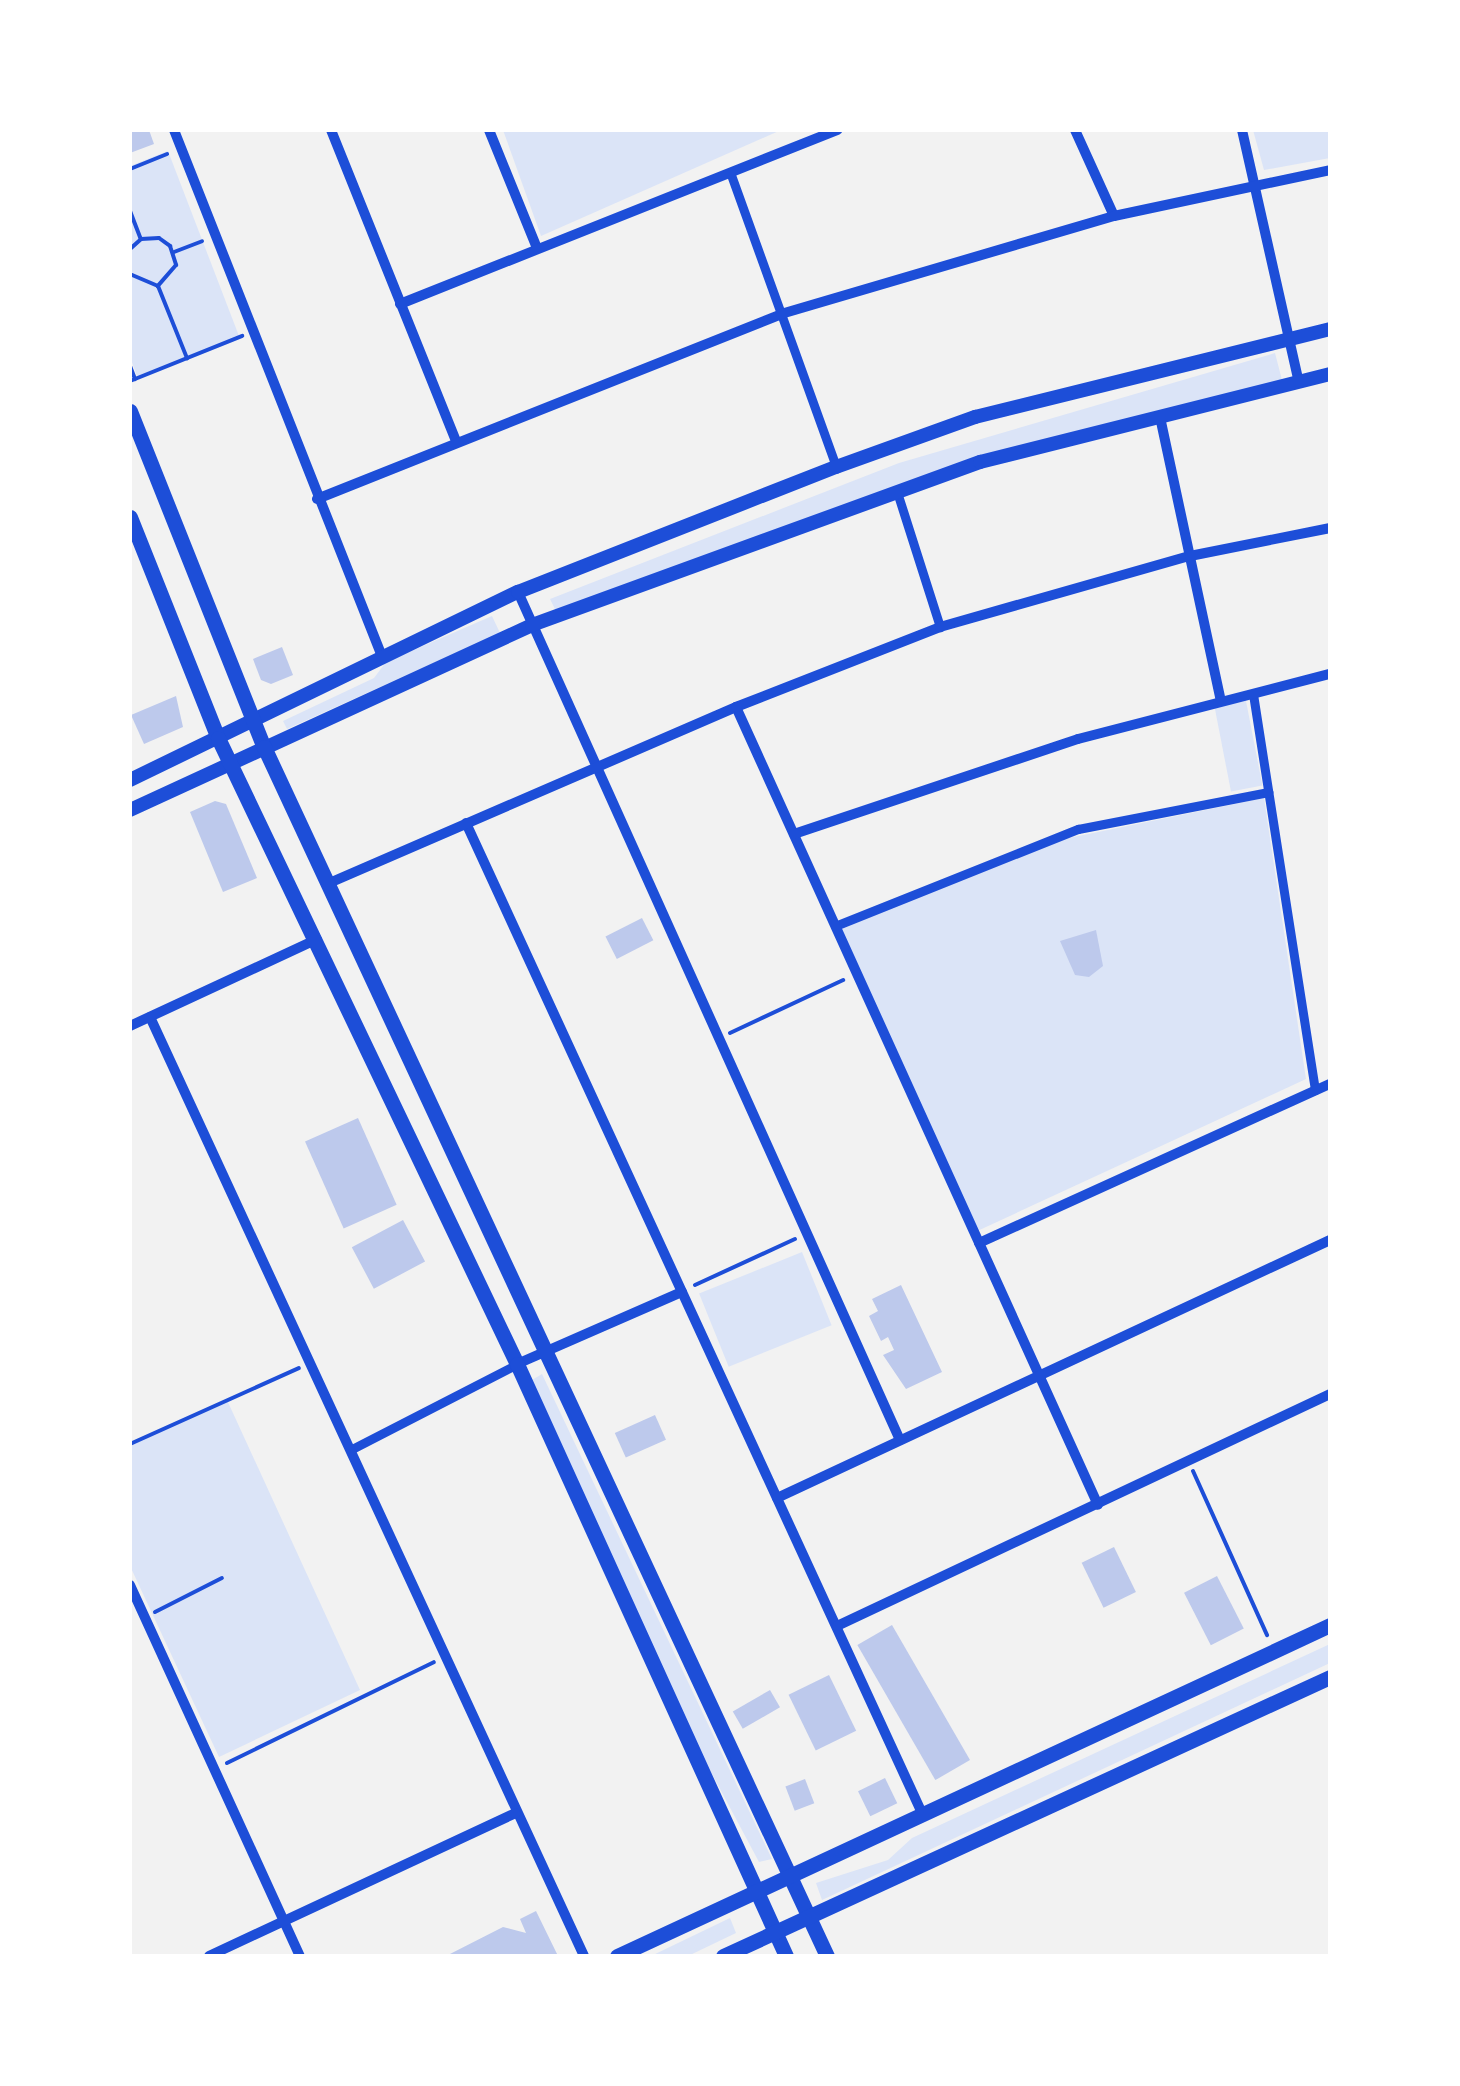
<!DOCTYPE html>
<style>
body{margin:0}
#map{position:relative;width:1460px;height:2086px;overflow:hidden;background:#f2f2f2;font-family:Lato,sans-serif}
div>[style]{position:absolute}
[style*='--x']{left:calc(var(--x)*1px);top:calc(var(--y)*1px);width:calc(var(--w)*1px);rotate:calc(var(--a)*1deg)}
.green>*{inset:0;background:#dbe4f7;transform-origin:0 0}
.building>*{inset:0;background:#bdc9ec;transform-origin:0 0}
.path>*{height:4px;margin:-2px;padding:0 2px;transform-origin:2px;border-radius:2px;background:#1d4ed8}
.pedestrian>*{height:9px;margin:-4.5px;padding:0 4.5px;transform-origin:4.5px;border-radius:4.5px;background:#1d4ed8}
.minor>*{height:10px;margin:-5px;padding:0 5px;transform-origin:5px;border-radius:5px;background:#1d4ed8}
.tertiary>*{height:14px;margin:-7px;padding:0 7px;transform-origin:7px;border-radius:7px;background:#1d4ed8}
.secondary>*{height:15px;margin:-7.5px;padding:0 7.5px;transform-origin:7.5px;border-radius:7.5px;background:#1d4ed8}
span{translate:-50% -50%;white-space:nowrap;text-align:center;line-height:1.15;-webkit-text-stroke:9px #fff;paint-order:stroke}
.frame{position:absolute;inset:0;border:132px solid #fff;pointer-events:none}
</style>
<div id="map">
<div class="green">
<div style="clip-path:polygon(503px 130px,781px 130px,541px 236px)"></div>
<div style="clip-path:polygon(1253px 130px,1330px 130px,1330px 158px,1264px 170px)"></div>
<div style="clip-path:polygon(168px 151px,239px 336px,137px 376px,130px 357px,130px 166px)"></div>
<div style="clip-path:polygon(1275px 353px,1282px 380px,954px 465px,556px 611px,550px 599px,899px 463px)"></div>
<div style="clip-path:polygon(492px 616px,500px 633px,287px 729px,283px 721px,374px 678px,386px 662px)"></div>
<div style="left:1246px;top:701px;width:86px;height:32px;rotate:79deg"></div>
<div style="clip-path:polygon(1264px 798px,1306px 1079px,973px 1233px,837px 931px,1049px 842px)"></div>
<div style="left:802px;top:1252px;width:79px;height:111px;rotate:68deg"></div>
<div style="clip-path:polygon(542px 1374px,772px 1859px,759px 1862px,696px 1744px,527px 1383px)"></div>
<div style="clip-path:polygon(227px 1400px,360px 1690px,219px 1757px,130px 1566px,130px 1445px)"></div>
<div style="clip-path:polygon(1330px 1644px,1330px 1663px,822px 1900px,816px 1883px,888px 1860px,912px 1838px)"></div>
<div style="clip-path:polygon(730px 1918px,736px 1933px,688px 1956px,651px 1956px)"></div>
</div>
<div class="building">
<div style="clip-path:polygon(130px 130px,149px 130px,154px 144px,130px 153px)"></div>
<div style="clip-path:polygon(282px 647px,293px 675px,271px 684px,261px 680px,253px 659px)"></div>
<div style="clip-path:polygon(176px 696px,183px 727px,144px 744px,131px 715px)"></div>
<div style="clip-path:polygon(215px 801px,226px 804px,257px 878px,223px 892px,190px 812px)"></div>
<div style="left:642px;top:918px;width:25px;height:41px;rotate:63deg"></div>
<div style="clip-path:polygon(1096px 930px,1103px 966px,1089px 977px,1075px 975px,1060px 941px)"></div>
<div style="left:358px;top:1118px;width:95px;height:58px;rotate:66deg"></div>
<div style="left:403px;top:1220px;width:47px;height:58px;rotate:62deg"></div>
<div style="clip-path:polygon(901px 1285px,942px 1372px,906px 1389px,883px 1355px,894px 1350px,888px 1337px,881px 1341px,869px 1316px,878px 1311px,872px 1299px)"></div>
<div style="left:655px;top:1415px;width:27px;height:44px;rotate:66deg"></div>
<div style="left:1114px;top:1547px;width:50px;height:36px;rotate:64deg"></div>
<div style="left:1217px;top:1576px;width:59px;height:37px;rotate:63deg"></div>
<div style="left:892px;top:1625px;width:156px;height:40px;rotate:60deg"></div>
<div style="left:829px;top:1675px;width:62px;height:45px;rotate:64deg"></div>
<div style="left:770px;top:1690px;width:20px;height:43px;rotate:60deg"></div>
<div style="left:885px;top:1778px;width:28px;height:30px;rotate:64deg"></div>
<div style="left:805px;top:1779px;width:26px;height:21px;rotate:69deg"></div>
<div style="clip-path:polygon(536px 1911px,558px 1956px,446px 1956px,503px 1927px,526px 1933px,520px 1919px)"></div>
</div>
<div class="path">
<div style="--x:576;--y:130;--w:10;--a:0"></div>
<div style="--x:130;--y:169;--w:40;--a:-22"></div>
<div style="--x:130;--y:211;--w:30;--a:69"></div>
<div style="--x:130;--y:249;--w:15;--a:-42"></div>
<div style="--x:141;--y:239;--w:18;--a:-3"></div>
<div style="--x:159;--y:238;--w:14;--a:36"></div>
<div style="--x:170;--y:246;--w:20;--a:72"></div>
<div style="--x:176;--y:265;--w:28;--a:131"></div>
<div style="--x:158;--y:286;--w:30;--a:-157"></div>
<div style="--x:174;--y:252;--w:30;--a:-21"></div>
<div style="--x:158;--y:286;--w:78;--a:68.1"></div>
<div style="--x:130;--y:366;--w:14;--a:69"></div>
<div style="--x:130;--y:381;--w:121;--a:-21.9"></div>
<div style="--x:730;--y:1033;--w:125;--a:-25.1"></div>
<div style="--x:695;--y:1285;--w:110;--a:-24.7"></div>
<div style="--x:130;--y:1444;--w:185;--a:-24.2"></div>
<div style="--x:1193;--y:1471;--w:180;--a:65.7"></div>
<div style="--x:155;--y:1612;--w:75;--a:-26.9"></div>
<div style="--x:227;--y:1763;--w:230;--a:-26"></div>
</div>
<div class="pedestrian">
<div style="--x:730;--y:172;--w:313;--a:70.2"></div>
<div style="--x:897;--y:492;--w:142;--a:72.3"></div>
<div style="--x:1253;--y:694;--w:401;--a:81.1"></div>
<div style="--x:835;--y:926;--w:262;--a:-21.8"></div>
<div style="--x:1078;--y:829;--w:194;--a:-11"></div>
<div style="--x:350;--y:1450;--w:188;--a:-27.2"></div>
</div>
<div class="minor">
<div style="--x:174;--y:130;--w:563;--a:68.44"></div>
<div style="--x:331;--y:130;--w:335;--a:68.1"></div>
<div style="--x:489;--y:130;--w:127;--a:67.9"></div>
<div style="--x:1075;--y:130;--w:94;--a:65.6"></div>
<div style="--x:1242;--y:130;--w:255;--a:77.3"></div>
<div style="--x:400;--y:304;--w:471;--a:-21.7"></div>
<div style="--x:1160;--y:417;--w:290;--a:77.9"></div>
<div style="--x:317;--y:499;--w:500;--a:-21.7"></div>
<div style="--x:781;--y:314;--w:347;--a:-16.4"></div>
<div style="--x:1114;--y:216;--w:221;--a:-12"></div>
<div style="--x:518;--y:592;--w:930;--a:65.75"></div>
<div style="--x:736;--y:707;--w:876;--a:65.6"></div>
<div style="--x:466;--y:823;--w:1088;--a:65.27"></div>
<div style="--x:794;--y:834;--w:299;--a:-18.5"></div>
<div style="--x:1078;--y:739;--w:260;--a:-14.5"></div>
<div style="--x:327;--y:884;--w:446;--a:-23.4"></div>
<div style="--x:736;--y:707;--w:219;--a:-21.4"></div>
<div style="--x:940;--y:627;--w:260;--a:-15.9"></div>
<div style="--x:1190;--y:556;--w:143;--a:-11.3"></div>
<div style="--x:150;--y:1017;--w:1034;--a:65.19"></div>
<div style="--x:130;--y:1026;--w:206;--a:-24.9"></div>
<div style="--x:979;--y:1243;--w:385;--a:-24.4"></div>
<div style="--x:517;--y:1364;--w:180;--a:-23.6"></div>
<div style="--x:777;--y:1498;--w:610;--a:-25.01"></div>
<div style="--x:130;--y:1585;--w:408;--a:65.4"></div>
<div style="--x:837;--y:1626;--w:545;--a:-25.2"></div>
<div style="--x:209;--y:1956;--w:338;--a:-25"></div>
</div>
<div class="tertiary">
<div style="--x:130;--y:780;--w:431;--a:-25.9"></div>
<div style="--x:518;--y:592;--w:342;--a:-21.5"></div>
<div style="--x:836;--y:467;--w:148;--a:-19.8"></div>
<div style="--x:975;--y:417;--w:366;--a:-13.9"></div>
<div style="--x:130;--y:810;--w:443;--a:-24.7"></div>
<div style="--x:532;--y:625;--w:477;--a:-20"></div>
<div style="--x:980;--y:462;--w:361;--a:-14.1"></div>
</div>
<div class="secondary">
<div style="--x:130;--y:411;--w:362;--a:68.3"></div>
<div style="--x:264;--y:747;--w:1334;--a:65.03"></div>
<div style="--x:130;--y:517;--w:238;--a:68.3"></div>
<div style="--x:218;--y:738;--w:694;--a:64.47"></div>
<div style="--x:517;--y:1364;--w:650;--a:65.56"></div>
<div style="--x:617;--y:1956;--w:786;--a:-24.9"></div>
<div style="--x:723;--y:1956;--w:668;--a:-24.69"></div>
</div>
<div class="frame"></div>
</div>
